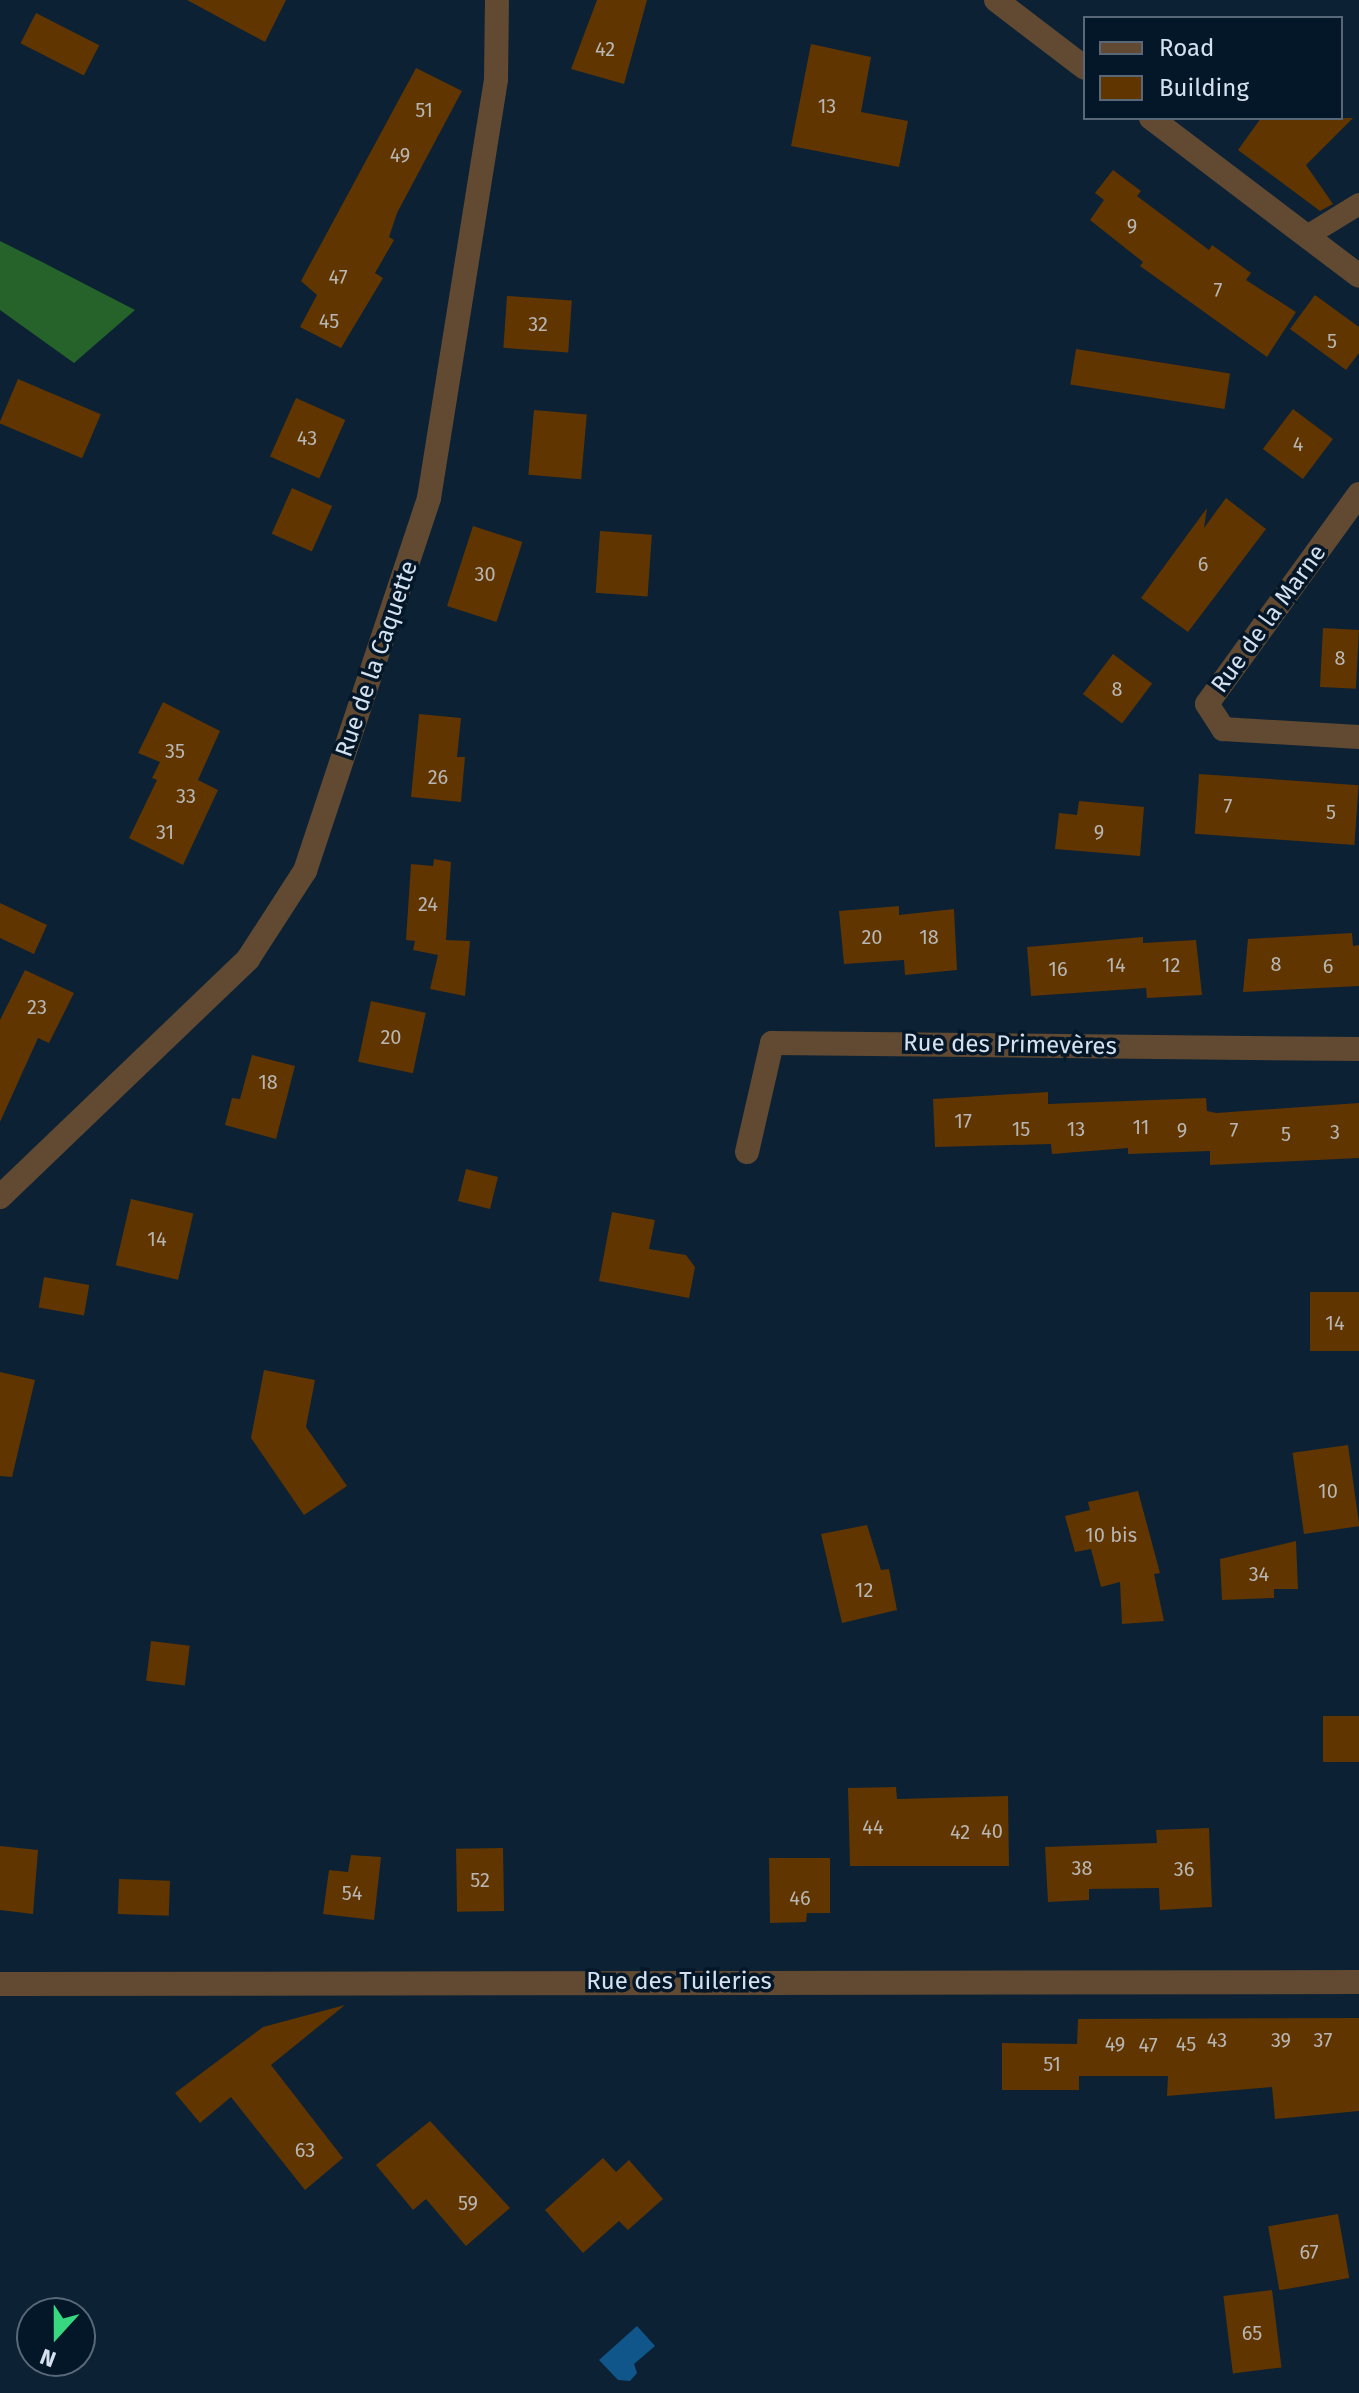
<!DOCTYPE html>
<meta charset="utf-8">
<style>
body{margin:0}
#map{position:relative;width:1359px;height:2393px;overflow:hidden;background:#0c2134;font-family:"Fira Sans",sans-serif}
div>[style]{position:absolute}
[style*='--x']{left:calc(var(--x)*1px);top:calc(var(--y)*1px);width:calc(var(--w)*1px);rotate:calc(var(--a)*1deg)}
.forest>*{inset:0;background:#25632b}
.water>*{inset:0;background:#10568a}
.building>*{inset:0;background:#603500;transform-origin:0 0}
.service>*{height:22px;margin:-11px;padding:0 11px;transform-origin:11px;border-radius:11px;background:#614a31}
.minor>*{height:24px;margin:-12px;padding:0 12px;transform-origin:12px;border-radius:12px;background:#614a31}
span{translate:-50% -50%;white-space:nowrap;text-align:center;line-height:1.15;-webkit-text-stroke:7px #041729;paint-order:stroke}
.number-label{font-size:20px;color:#b8b6b2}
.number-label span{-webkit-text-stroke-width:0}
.street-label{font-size:24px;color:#d5e1ee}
.legend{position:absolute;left:1083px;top:16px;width:260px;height:104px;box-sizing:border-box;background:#041729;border:2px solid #586878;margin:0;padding:10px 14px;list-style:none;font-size:24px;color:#d5e1ee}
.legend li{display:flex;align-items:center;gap:16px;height:40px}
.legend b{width:40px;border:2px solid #586878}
.north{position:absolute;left:16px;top:2297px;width:80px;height:80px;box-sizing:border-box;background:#041729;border:2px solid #586878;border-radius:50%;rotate:201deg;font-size:22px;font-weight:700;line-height:32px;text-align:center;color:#d5e1ee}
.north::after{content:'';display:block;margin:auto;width:28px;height:36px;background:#38d880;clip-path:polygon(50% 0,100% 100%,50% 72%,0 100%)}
</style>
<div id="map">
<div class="forest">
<div style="clip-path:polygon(0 241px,44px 263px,135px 310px,74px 363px,0 310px)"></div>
</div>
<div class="water">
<div style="clip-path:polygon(637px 2326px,655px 2346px,634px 2364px,637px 2373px,630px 2381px,618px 2380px,599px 2360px)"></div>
</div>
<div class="building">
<div style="clip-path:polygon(187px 0,286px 0,265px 42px)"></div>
<div style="clip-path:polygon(597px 0,647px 0,624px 84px,571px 69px)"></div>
<div style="left:36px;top:13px;width:71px;height:34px;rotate:27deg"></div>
<div style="clip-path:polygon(811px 44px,871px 57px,861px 112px,908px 121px,899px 167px,791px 146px)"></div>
<div style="clip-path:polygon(416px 68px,462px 91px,397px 213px,389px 237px,394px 240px,375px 273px,383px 278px,341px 348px,300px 327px,317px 295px,301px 281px)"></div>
<div style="clip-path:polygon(1261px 118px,1353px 118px,1306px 165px,1333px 204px,1320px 211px,1238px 150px)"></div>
<div style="clip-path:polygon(1113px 170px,1141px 191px,1137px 196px,1209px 250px,1212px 245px,1251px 273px,1246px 280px,1296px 312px,1267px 357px,1140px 266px,1143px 262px,1090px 220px,1104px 200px,1095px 193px)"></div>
<div style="clip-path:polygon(1315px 295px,1359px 327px,1359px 353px,1346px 370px,1290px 329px)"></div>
<div style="left:507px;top:296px;width:65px;height:52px;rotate:4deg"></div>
<div style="left:1076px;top:349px;width:156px;height:36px;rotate:9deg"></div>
<div style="left:18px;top:379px;width:90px;height:48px;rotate:23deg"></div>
<div style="left:296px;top:398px;width:54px;height:64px;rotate:24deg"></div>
<div style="left:1293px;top:409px;width:50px;height:50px;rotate:37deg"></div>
<div style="left:534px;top:410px;width:53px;height:65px;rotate:5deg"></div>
<div style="left:292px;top:488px;width:44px;height:50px;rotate:24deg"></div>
<div style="clip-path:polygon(1226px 498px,1266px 529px,1188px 632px,1141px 598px,1207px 508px,1204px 528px)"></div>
<div style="left:473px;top:526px;width:52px;height:84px;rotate:18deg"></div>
<div style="left:600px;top:531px;width:52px;height:62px;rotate:4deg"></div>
<div style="left:1323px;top:628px;width:36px;height:59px;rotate:3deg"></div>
<div style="left:1113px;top:654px;width:49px;height:50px;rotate:37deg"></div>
<div style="clip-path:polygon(163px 702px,220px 731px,198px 780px,218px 790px,183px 865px,129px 838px,157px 780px,152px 778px,160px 762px,138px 753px)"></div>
<div style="clip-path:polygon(419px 714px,461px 718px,457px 757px,465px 757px,461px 802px,411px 797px)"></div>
<div style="left:1199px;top:774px;width:160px;height:60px;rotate:4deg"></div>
<div style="clip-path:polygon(1079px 801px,1144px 807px,1140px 856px,1055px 849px,1059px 813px,1077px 815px)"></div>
<div style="clip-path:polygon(434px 859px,451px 862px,446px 940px,470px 941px,465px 996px,430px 989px,438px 955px,413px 950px,415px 941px,406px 940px,411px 864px,433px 866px)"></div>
<div style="clip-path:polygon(0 903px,47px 925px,34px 954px,0 938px)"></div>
<div style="clip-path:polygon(899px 906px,899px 915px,954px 909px,957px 970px,905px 975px,904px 960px,844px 964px,839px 911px)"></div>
<div style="clip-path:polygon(1352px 933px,1353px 946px,1359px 945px,1359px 986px,1243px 992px,1248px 939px)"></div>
<div style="clip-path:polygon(1143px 937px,1143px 943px,1196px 940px,1202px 995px,1147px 998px,1146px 988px,1031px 996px,1027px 947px)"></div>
<div style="clip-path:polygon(25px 970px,74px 993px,49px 1043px,38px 1038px,0 1122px,0 1020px)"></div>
<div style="left:371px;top:1001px;width:56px;height:62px;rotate:12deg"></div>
<div style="clip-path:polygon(252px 1055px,295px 1066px,276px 1139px,225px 1125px,232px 1098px,240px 1099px)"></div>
<div style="clip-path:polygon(1048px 1092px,1048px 1104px,1206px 1098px,1207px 1111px,1216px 1113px,1359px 1103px,1359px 1158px,1210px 1165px,1210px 1151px,1128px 1154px,1128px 1148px,1052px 1154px,1051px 1144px,935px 1147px,933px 1099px)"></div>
<div style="left:466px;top:1169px;width:33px;height:33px;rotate:14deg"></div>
<div style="left:131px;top:1199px;width:64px;height:68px;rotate:13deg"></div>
<div style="clip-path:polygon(612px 1212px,655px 1220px,649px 1249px,686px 1255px,695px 1267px,689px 1298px,599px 1281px)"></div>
<div style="left:44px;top:1277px;width:46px;height:31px;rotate:10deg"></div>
<div style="left:1359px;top:1292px;width:59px;height:49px;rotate:90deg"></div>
<div style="clip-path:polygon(264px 1370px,315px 1380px,306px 1427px,347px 1486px,304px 1515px,251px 1438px)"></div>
<div style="clip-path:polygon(0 1372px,35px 1380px,12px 1477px,0 1476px)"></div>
<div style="left:1348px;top:1445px;width:82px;height:56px;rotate:82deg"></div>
<div style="clip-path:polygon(1138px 1491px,1160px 1573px,1154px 1574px,1164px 1621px,1122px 1624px,1120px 1582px,1101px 1587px,1091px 1549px,1075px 1552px,1065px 1516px,1090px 1510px,1088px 1502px)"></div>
<div style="clip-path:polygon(867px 1525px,881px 1570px,889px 1569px,897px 1610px,842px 1623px,821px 1534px)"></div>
<div style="clip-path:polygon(1296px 1541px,1298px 1589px,1274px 1589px,1274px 1598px,1222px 1600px,1220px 1559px)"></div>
<div style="left:151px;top:1641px;width:39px;height:40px;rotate:7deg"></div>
<div style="left:1359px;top:1716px;width:46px;height:36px;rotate:90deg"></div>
<div style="clip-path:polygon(896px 1787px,897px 1799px,1008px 1796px,1009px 1866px,850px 1866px,848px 1788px)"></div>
<div style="clip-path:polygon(1209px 1828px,1212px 1907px,1160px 1910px,1159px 1888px,1089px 1889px,1089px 1900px,1048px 1902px,1045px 1847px,1157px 1843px,1156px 1830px)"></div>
<div style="clip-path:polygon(0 1846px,38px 1850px,33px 1914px,0 1910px)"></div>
<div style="left:503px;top:1848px;width:63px;height:47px;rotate:89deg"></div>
<div style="clip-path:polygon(351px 1855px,381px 1857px,374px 1920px,323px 1914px,329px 1870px,348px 1872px)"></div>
<div style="clip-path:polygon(769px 1858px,830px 1858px,830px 1913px,807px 1913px,806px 1922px,770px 1923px)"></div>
<div style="left:119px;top:1879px;width:51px;height:35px;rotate:2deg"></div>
<div style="clip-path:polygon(345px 2005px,271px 2065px,343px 2158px,305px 2190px,231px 2097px,200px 2123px,175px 2093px,263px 2027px)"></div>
<div style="clip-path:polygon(1359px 2018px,1359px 2111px,1275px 2119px,1272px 2087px,1167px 2096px,1168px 2076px,1079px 2076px,1079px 2090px,1002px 2090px,1002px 2043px,1077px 2044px,1078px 2019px)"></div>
<div style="clip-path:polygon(430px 2121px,510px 2208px,466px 2246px,426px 2199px,413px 2210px,376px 2165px)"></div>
<div style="clip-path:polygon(603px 2158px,616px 2172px,629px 2160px,663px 2199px,628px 2230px,619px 2221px,583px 2253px,545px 2210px)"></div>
<div style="left:1338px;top:2214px;width:65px;height:71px;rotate:80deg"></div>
<div style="left:1272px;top:2290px;width:78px;height:49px;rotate:83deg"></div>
</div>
<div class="service">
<div style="--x:1307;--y:236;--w:61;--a:-31.6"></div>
</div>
<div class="minor">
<div style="--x:996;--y:0;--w:112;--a:37.4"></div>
<div style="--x:1151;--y:118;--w:261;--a:37.2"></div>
<div style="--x:1359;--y:494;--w:259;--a:125.9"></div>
<div style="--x:1207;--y:704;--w:30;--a:57"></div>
<div style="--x:1223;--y:729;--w:136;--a:3.4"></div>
<div style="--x:747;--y:1152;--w:112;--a:-77.1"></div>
<div style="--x:772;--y:1043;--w:587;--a:0.59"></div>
<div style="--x:0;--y:1197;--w:344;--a:-43.8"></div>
<div style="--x:248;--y:959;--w:105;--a:-57.1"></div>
<div style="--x:305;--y:871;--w:393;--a:-71.6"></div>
<div style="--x:429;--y:498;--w:424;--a:-80.9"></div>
<div style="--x:496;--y:79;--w:79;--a:-89.3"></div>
<div style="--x:0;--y:1984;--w:1359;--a:-0.08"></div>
</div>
<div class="number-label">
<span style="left:605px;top:49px">42</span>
<span style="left:827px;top:106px">13</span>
<span style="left:424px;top:110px">51</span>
<span style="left:400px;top:155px">49</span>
<span style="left:1132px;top:226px">9</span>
<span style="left:338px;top:277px">47</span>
<span style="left:1218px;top:290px">7</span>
<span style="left:329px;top:321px">45</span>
<span style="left:538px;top:324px">32</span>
<span style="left:1332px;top:341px">5</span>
<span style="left:307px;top:438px">43</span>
<span style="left:1298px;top:444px">4</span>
<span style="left:1203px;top:564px">6</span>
<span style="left:485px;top:574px">30</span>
<span style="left:1340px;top:658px">8</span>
<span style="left:1117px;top:689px">8</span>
<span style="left:175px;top:751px">35</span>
<span style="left:438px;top:777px">26</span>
<span style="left:186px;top:796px">33</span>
<span style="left:1228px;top:806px">7</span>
<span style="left:1331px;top:812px">5</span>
<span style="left:165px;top:832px">31</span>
<span style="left:1099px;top:832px">9</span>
<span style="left:428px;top:904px">24</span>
<span style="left:872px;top:937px">20</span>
<span style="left:929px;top:937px">18</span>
<span style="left:1276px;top:964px">8</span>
<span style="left:1116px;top:965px">14</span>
<span style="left:1171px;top:965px">12</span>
<span style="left:1328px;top:966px">6</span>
<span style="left:1058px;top:969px">16</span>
<span style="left:37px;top:1007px">23</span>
<span style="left:391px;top:1037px">20</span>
<span style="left:268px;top:1082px">18</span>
<span style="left:963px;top:1121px">17</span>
<span style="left:1141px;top:1127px">11</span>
<span style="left:1021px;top:1129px">15</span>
<span style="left:1076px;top:1129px">13</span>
<span style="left:1182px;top:1130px">9</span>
<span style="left:1234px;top:1130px">7</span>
<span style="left:1335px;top:1132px">3</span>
<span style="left:1286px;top:1134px">5</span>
<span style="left:157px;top:1239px">14</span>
<span style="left:1335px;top:1323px">14</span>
<span style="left:1328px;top:1491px">10</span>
<span style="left:1111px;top:1535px">10 bis</span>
<span style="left:1259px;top:1574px">34</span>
<span style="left:864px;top:1590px">12</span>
<span style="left:873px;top:1827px">44</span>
<span style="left:992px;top:1831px">40</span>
<span style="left:960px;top:1832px">42</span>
<span style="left:1082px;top:1868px">38</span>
<span style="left:1184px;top:1869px">36</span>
<span style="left:480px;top:1880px">52</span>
<span style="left:352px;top:1893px">54</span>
<span style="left:800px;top:1898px">46</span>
<span style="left:1217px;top:2040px">43</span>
<span style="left:1281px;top:2040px">39</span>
<span style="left:1323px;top:2040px">37</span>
<span style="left:1115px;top:2044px">49</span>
<span style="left:1186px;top:2044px">45</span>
<span style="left:1148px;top:2045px">47</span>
<span style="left:1052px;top:2064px">51</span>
<span style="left:305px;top:2150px">63</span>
<span style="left:468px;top:2203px">59</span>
<span style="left:1309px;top:2252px">67</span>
<span style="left:1252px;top:2333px">65</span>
</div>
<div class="street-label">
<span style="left:1269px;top:619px;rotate:-54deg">Rue de la Marne</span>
<span style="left:377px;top:659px;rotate:-71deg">Rue de la Caquette</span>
<span style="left:1010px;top:1045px;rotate:1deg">Rue des Primevères</span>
<span style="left:679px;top:1982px">Rue des Tuileries</span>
</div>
<ul class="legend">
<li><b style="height:10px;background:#614a31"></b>Road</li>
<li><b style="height:22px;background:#603500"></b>Building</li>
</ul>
<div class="north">N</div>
</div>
